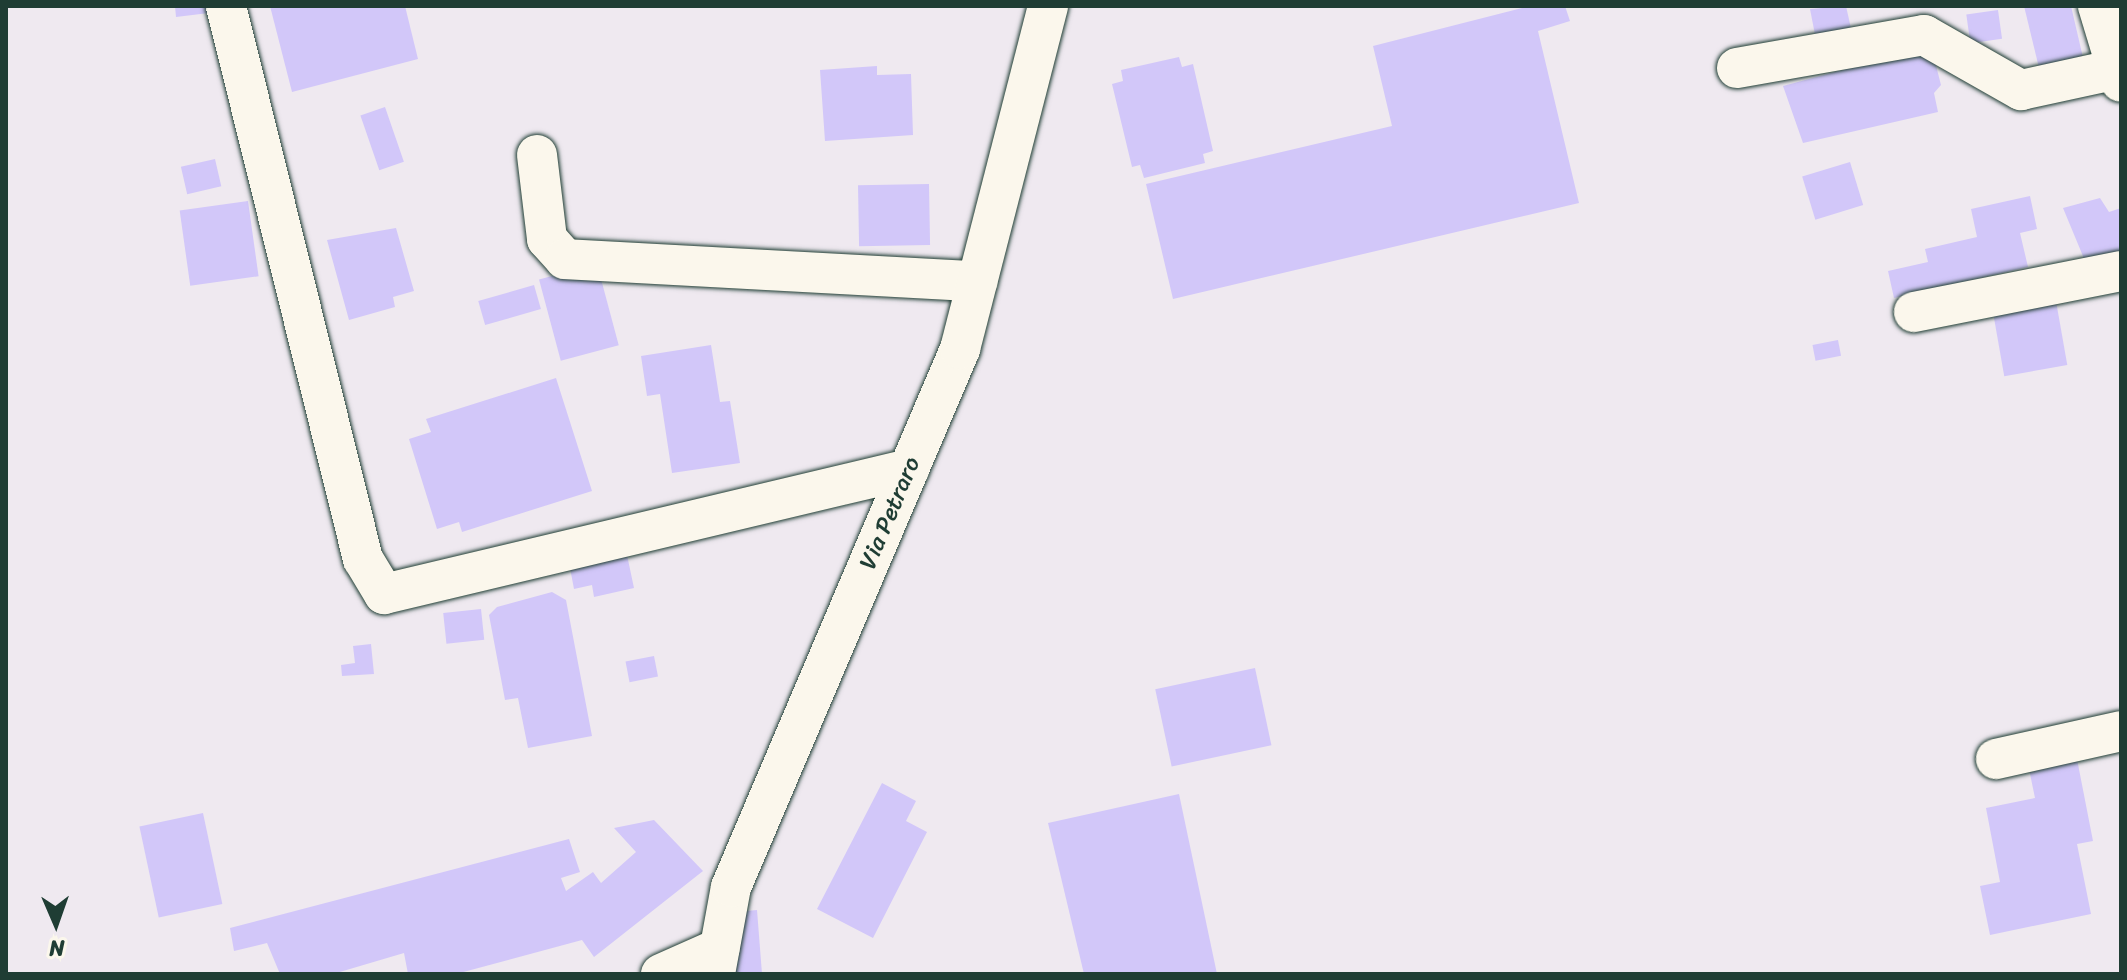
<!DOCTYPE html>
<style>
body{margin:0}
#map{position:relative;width:2127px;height:980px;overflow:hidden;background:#efe9f0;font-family:Sriracha,sans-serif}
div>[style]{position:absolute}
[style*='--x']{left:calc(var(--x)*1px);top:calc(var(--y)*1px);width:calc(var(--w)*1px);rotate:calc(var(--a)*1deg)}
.building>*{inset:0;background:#d2c7f9;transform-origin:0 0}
.roads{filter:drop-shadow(0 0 2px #1f3d34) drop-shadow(0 0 2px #1f3d34)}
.minor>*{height:40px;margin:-20px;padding:0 20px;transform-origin:20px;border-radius:20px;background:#fbf7ec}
span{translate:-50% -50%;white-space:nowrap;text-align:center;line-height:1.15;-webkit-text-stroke:8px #fbf7ec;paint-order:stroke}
.street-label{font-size:24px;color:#1f3d34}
.frame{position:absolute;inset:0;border:8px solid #1f3d34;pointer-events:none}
.north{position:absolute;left:16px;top:884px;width:80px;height:80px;-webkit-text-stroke:6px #fbf7ec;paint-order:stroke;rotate:178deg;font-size:22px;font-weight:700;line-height:32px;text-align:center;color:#1f3d34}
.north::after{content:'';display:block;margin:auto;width:28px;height:36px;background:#1f3d34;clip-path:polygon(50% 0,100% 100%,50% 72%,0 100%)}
</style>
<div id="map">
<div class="building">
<div style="clip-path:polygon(175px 6px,216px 6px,217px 12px,176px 17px)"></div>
<div style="clip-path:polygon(270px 6px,405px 6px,418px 59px,292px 92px)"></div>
<div style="clip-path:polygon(1530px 6px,1565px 6px,1570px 21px,1538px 31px,1579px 203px,1173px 299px,1146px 184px,1392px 126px,1373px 46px)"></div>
<div style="clip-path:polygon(1846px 6px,1854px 42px,1818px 50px,1810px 9px)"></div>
<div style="clip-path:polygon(2024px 6px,2071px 6px,2084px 62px,2040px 72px)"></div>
<div style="left:1998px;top:10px;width:29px;height:32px;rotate:82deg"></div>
<div style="clip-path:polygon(1931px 46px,1941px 85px,1934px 93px,1938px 112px,1803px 143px,1783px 86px)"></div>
<div style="clip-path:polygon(1179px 57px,1182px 67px,1193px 64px,1213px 151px,1203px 154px,1205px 163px,1144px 178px,1140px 165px,1132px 167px,1112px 84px,1123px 81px,1121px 70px)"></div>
<div style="clip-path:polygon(877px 66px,877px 75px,911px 74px,913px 135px,825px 141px,820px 70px)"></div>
<div style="left:385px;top:107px;width:58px;height:26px;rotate:71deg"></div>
<div style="left:215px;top:159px;width:28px;height:35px;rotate:77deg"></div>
<div style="left:1850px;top:162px;width:45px;height:50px;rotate:73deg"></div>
<div style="left:929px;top:184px;width:61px;height:71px;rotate:89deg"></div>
<div style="clip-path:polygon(2030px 196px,2037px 229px,2020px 233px,2028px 267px,1894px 298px,1888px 271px,1928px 262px,1925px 249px,1977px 237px,1971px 209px)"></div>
<div style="clip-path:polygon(2100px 198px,2109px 212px,2121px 208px,2121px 251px,2085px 261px,2063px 208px)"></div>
<div style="left:248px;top:201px;width:76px;height:69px;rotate:82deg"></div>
<div style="clip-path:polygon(396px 228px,414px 291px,393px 297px,395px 307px,349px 320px,327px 240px)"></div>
<div style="left:597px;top:264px;width:84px;height:60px;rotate:75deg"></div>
<div style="left:534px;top:285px;width:25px;height:58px;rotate:74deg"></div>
<div style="left:2056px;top:301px;width:65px;height:64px;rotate:80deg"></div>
<div style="left:1838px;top:340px;width:16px;height:26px;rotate:79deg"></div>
<div style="clip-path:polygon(711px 345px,720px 402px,730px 401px,740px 463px,672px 473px,660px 394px,647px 396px,641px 356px)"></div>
<div style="clip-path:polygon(556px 378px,592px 491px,462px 532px,459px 522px,437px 529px,409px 439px,431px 432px,426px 419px)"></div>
<div style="clip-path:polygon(627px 555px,634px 588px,594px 597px,592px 585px,574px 589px,570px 568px)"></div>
<div style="clip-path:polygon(552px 592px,566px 600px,592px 736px,528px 748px,518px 698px,505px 700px,489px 615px,497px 607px)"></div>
<div style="left:481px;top:609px;width:31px;height:38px;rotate:84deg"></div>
<div style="clip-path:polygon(371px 644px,374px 674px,342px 676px,341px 665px,355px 663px,353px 646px)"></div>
<div style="left:654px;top:656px;width:21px;height:29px;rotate:79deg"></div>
<div style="left:1255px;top:668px;width:79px;height:102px;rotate:78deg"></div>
<div style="clip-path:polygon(2077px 759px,2093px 841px,2077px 844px,2091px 914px,1990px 935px,1980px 886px,2000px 882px,1986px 808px,2035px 798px,2029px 769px)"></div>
<div style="clip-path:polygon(882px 783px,916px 801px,906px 821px,927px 832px,873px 938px,817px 909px)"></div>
<div style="clip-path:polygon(1179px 794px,1217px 974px,1084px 974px,1048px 823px)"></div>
<div style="left:203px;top:813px;width:93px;height:65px;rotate:78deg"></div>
<div style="clip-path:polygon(654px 820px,703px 871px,594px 957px,582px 940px,456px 974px,408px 974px,404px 953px,333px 974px,280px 974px,267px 943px,234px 951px,230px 928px,569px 839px,580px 872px,561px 878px,566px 891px,593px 872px,601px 883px,636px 852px,614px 828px)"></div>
<div style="clip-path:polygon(757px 910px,762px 974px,713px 974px,725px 913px)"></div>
</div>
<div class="roads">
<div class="minor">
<div style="--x:226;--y:6;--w:570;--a:76.09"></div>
<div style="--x:363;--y:559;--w:41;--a:59"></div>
<div style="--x:384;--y:594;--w:540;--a:-13.39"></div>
<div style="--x:2098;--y:6;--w:79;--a:73.2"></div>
<div style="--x:1737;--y:68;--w:190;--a:-10"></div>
<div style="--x:1924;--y:35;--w:112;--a:29.6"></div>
<div style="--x:2021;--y:90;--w:98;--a:-12.3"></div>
<div style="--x:537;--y:155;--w:85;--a:83.2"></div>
<div style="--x:547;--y:239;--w:27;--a:48"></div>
<div style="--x:565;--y:259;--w:413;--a:3.1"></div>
<div style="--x:1914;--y:312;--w:211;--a:-11.2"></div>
<div style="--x:1996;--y:759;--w:128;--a:-12.6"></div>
<div style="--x:661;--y:974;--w:64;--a:-23.8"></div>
<div style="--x:715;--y:974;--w:88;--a:-79.6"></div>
<div style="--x:731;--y:887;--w:585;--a:-66.94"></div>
<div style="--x:960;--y:349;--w:354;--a:-75.6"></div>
</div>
</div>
<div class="street-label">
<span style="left:890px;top:513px;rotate:-67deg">Via Petraro</span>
</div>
<div class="frame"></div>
<div class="north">N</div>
</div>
